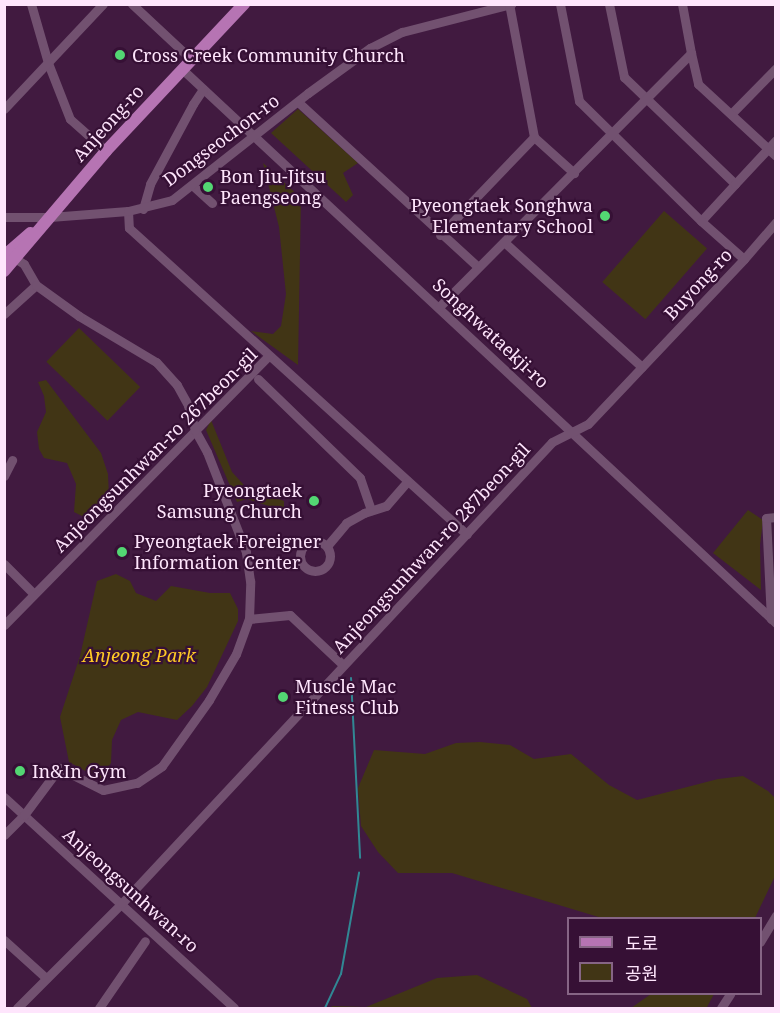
<!DOCTYPE html>
<meta charset="utf-8">
<style>
body{margin:0}
#map{position:relative;width:780px;height:1013px;overflow:hidden;background:#411a40;font-family:"Noto Serif","Noto Sans KR",serif}
div>[style]{position:absolute}
[style*='--x']{left:calc(var(--x)*1px);top:calc(var(--y)*1px);width:calc(var(--w)*1px);rotate:calc(var(--a)*1deg)}
.green>*{inset:0;background:#413515;transform-origin:0 0}
.stream>*{height:2px;margin:-1px;padding:0 1px;transform-origin:1px;border-radius:1px;background:#318794}
.minor>*{height:9px;margin:-4.5px;padding:0 4.5px;transform-origin:4.5px;border-radius:4.5px;background:#725170}
.minor>.ring{margin:-4.5px;padding:0;box-sizing:content-box;background:none;border:9px solid #725170;border-radius:50%}
.major>*{height:12px;margin:-6px;padding:0 6px;transform-origin:6px;border-radius:6px;background:#b674b3}
.dots>*{width:16px;height:16px;translate:-50% -50%;box-sizing:border-box;border:3px solid #361035;border-radius:50%}
span{translate:-50% -50%;white-space:nowrap;text-align:center;line-height:1.15;-webkit-text-stroke:4.5px #361035;paint-order:stroke}
.poi-label{font-size:18px;color:#fee5fc}
.left{translate:0 -50%;text-align:left}
.right{translate:-100% -50%;text-align:right}
.street-label{font-size:18px;color:#fee5fc}
.park-label{font-size:18px;color:#fec926;font-style:italic}
.frame{position:absolute;inset:0;border:6px solid #fee5fc;pointer-events:none}
.legend{position:absolute;left:567px;top:917px;width:195px;height:78px;box-sizing:border-box;background:#361035;border:2px solid #866585;margin:0;padding:8px 10px;list-style:none;font-size:18px;color:#fee5fc}
.legend li{display:flex;align-items:center;gap:12px;height:30px}
.legend b{width:30px;border:2px solid #866585}
</style>
<div id="map">
<div class="green">
<div style="clip-path:polygon(298px 109px,358px 163px,343px 173px,353px 195px,346px 202px,271px 133px)"></div>
<div style="clip-path:polygon(263px 163px,301px 198px,298px 365px,251px 331px,273px 334px,281px 326px,286px 294px,279px 227px)"></div>
<div style="left:664px;top:211px;width:57px;height:94px;rotate:41deg"></div>
<div style="left:79px;top:328px;width:85px;height:47px;rotate:44deg"></div>
<div style="clip-path:polygon(46px 380px,101px 453px,108px 474px,109px 497px,108px 509px,97px 517px,84px 517px,74px 512px,76px 484px,67px 463px,44px 458px,39px 449px,37px 432px,46px 412px,44px 396px,38px 382px)"></div>
<div style="clip-path:polygon(211px 420px,232px 472px,244px 485px,284px 501px,284px 511px,247px 499px,237px 502px,206px 430px)"></div>
<div style="clip-path:polygon(748px 510px,763px 520px,760px 545px,761px 590px,713px 553px)"></div>
<div style="clip-path:polygon(116px 574px,130px 581px,136px 593px,156px 601px,171px 586px,210px 593px,230px 593px,238px 609px,238px 621px,207px 687px,192px 706px,177px 720px,138px 712px,121px 720px,112px 740px,111px 763px,100px 779px,69px 762px,60px 717px,80px 656px,97px 581px)"></div>
<div style="clip-path:polygon(480px 742px,510px 745px,534px 759px,571px 754px,609px 785px,637px 800px,718px 779px,743px 776px,768px 791px,775px 798px,775px 876px,755px 918px,602px 918px,452px 873px,398px 873px,378px 852px,361px 826px,358px 788px,374px 750px,425px 754px,456px 743px)"></div>
<div style="clip-path:polygon(477px 975px,527px 999px,532px 1008px,328px 1008px,333px 1006px,366px 1007px,437px 978px)"></div>
<div style="clip-path:polygon(651px 994px,714px 994px,707px 1007px,709px 1008px,631px 1008px)"></div>
</div>
<div class="stream">
<div style="--x:351;--y:678;--w:180;--a:87.1"></div>
<div style="--x:325;--y:1008;--w:38;--a:-65"></div>
<div style="--x:341;--y:974;--w:103;--a:-79.9"></div>
</div>
<div class="minor">
<div style="--x:31;--y:4;--w:61;--a:73.9"></div>
<div style="--x:48;--y:63;--w:60;--a:68.6"></div>
<div style="--x:70;--y:119;--w:48;--a:41.6"></div>
<div style="--x:132;--y:4;--w:82;--a:43"></div>
<div style="--x:560;--y:4;--w:99;--a:78.9"></div>
<div style="--x:579;--y:101;--w:171;--a:44.5"></div>
<div style="--x:609;--y:4;--w:75;--a:78.4"></div>
<div style="--x:624;--y:77;--w:154;--a:43.9"></div>
<div style="--x:735;--y:184;--w:50;--a:132.6"></div>
<div style="--x:701;--y:221;--w:57;--a:41.5"></div>
<div style="--x:682;--y:4;--w:50;--a:79.6"></div>
<div style="--x:183;--y:70;--w:811;--a:43"></div>
<div style="--x:298;--y:102;--w:244;--a:42.5"></div>
<div style="--x:4;--y:109;--w:144;--a:-46.7"></div>
<div style="--x:731;--y:114;--w:64;--a:-45.6"></div>
<div style="--x:534;--y:137;--w:54;--a:42"></div>
<div style="--x:735;--y:184;--w:60;--a:-47"></div>
<div style="--x:192;--y:185;--w:27;--a:42"></div>
<div style="--x:143;--y:209;--w:26;--a:-74"></div>
<div style="--x:150;--y:184;--w:91;--a:-61.7"></div>
<div style="--x:193;--y:104;--w:18;--a:-56"></div>
<div style="--x:128;--y:211;--w:17;--a:87"></div>
<div style="--x:129;--y:228;--w:456;--a:42.2"></div>
<div style="--x:4;--y:217;--w:46;--a:0"></div>
<div style="--x:50;--y:217;--w:78;--a:-4.4"></div>
<div style="--x:128;--y:211;--w:45;--a:-14"></div>
<div style="--x:172;--y:200;--w:173;--a:-38.2"></div>
<div style="--x:308;--y:93;--w:77;--a:-36"></div>
<div style="--x:370;--y:48;--w:36;--a:-27"></div>
<div style="--x:402;--y:32;--w:113;--a:-14.4"></div>
<div style="--x:440;--y:235;--w:136;--a:-46.2"></div>
<div style="--x:534;--y:137;--w:135;--a:-100.6"></div>
<div style="--x:504;--y:242;--w:186;--a:42.2"></div>
<div style="--x:439;--y:307;--w:358;--a:-45.2"></div>
<div style="--x:691;--y:53;--w:32;--a:77"></div>
<div style="--x:698;--y:84;--w:106;--a:42.7"></div>
<div style="--x:4;--y:314;--w:43;--a:-42.2"></div>
<div style="--x:36;--y:285;--w:24;--a:-120"></div>
<div style="--x:24;--y:264;--w:9;--a:-148"></div>
<div style="--x:258;--y:379;--w:142;--a:44.1"></div>
<div style="--x:360;--y:478;--w:34;--a:71"></div>
<div style="--x:4;--y:476;--w:18;--a:-63"></div>
<div class="ring" style="left:300px;top:541px;width:21px;height:21px"></div>
<div style="--x:327;--y:546;--w:30;--a:-50"></div>
<div style="--x:346;--y:523;--w:21;--a:-29"></div>
<div style="--x:364;--y:513;--w:23;--a:-18"></div>
<div style="--x:386;--y:506;--w:33;--a:-49"></div>
<div style="--x:4;--y:564;--w:42;--a:45"></div>
<div style="--x:249;--y:619;--w:41;--a:-5.6"></div>
<div style="--x:290;--y:615;--w:73;--a:43.3"></div>
<div style="--x:771;--y:619;--w:101;--a:-92.8"></div>
<div style="--x:766;--y:518;--w:10;--a:-6"></div>
<div style="--x:4;--y:625;--w:377;--a:-45.5"></div>
<div style="--x:4;--y:797;--w:312;--a:42.5"></div>
<div style="--x:4;--y:835;--w:28;--a:-45"></div>
<div style="--x:24;--y:815;--w:59;--a:-53.3"></div>
<div style="--x:59;--y:768;--w:49;--a:26.6"></div>
<div style="--x:103;--y:790;--w:35;--a:-12"></div>
<div style="--x:137;--y:783;--w:30;--a:-34"></div>
<div style="--x:162;--y:766;--w:81;--a:-54.5"></div>
<div style="--x:209;--y:700;--w:53;--a:-59.6"></div>
<div style="--x:236;--y:654;--w:37;--a:-70"></div>
<div style="--x:249;--y:619;--w:38;--a:-88"></div>
<div style="--x:250;--y:581;--w:29;--a:-98"></div>
<div style="--x:246;--y:552;--w:107;--a:-111.3"></div>
<div style="--x:207;--y:452;--w:25;--a:-119"></div>
<div style="--x:195;--y:430;--w:26;--a:-106"></div>
<div style="--x:188;--y:405;--w:23;--a:-119"></div>
<div style="--x:177;--y:385;--w:31;--a:-132"></div>
<div style="--x:156;--y:362;--w:90;--a:-149.1"></div>
<div style="--x:79;--y:316;--w:53;--a:-144.2"></div>
<div style="--x:4;--y:940;--w:57;--a:42.1"></div>
<div style="--x:760;--y:942;--w:31;--a:-59"></div>
<div style="--x:17;--y:1008;--w:148;--a:-45"></div>
<div style="--x:122;--y:903;--w:630;--a:-46.99"></div>
<div style="--x:552;--y:442;--w:40;--a:-26.6"></div>
<div style="--x:588;--y:424;--w:227;--a:-46.6"></div>
<div style="--x:744;--y:259;--w:49;--a:-49.1"></div>
<div style="--x:99;--y:1008;--w:81;--a:-55.5"></div>
<div style="--x:721;--y:1008;--w:17;--a:-57"></div>
</div>
<div class="major">
<div style="--x:4;--y:256;--w:35;--a:-41"></div>
<div style="--x:4;--y:271;--w:157;--a:-49.6"></div>
<div style="--x:106;--y:151;--w:202;--a:-46.8"></div>
</div>
<div class="dots">
<div style="left:120px;top:55px;background:#53d673"></div>
<div style="left:208px;top:187px;background:#53d673"></div>
<div style="left:605px;top:216px;background:#53d673"></div>
<div style="left:314px;top:501px;background:#53d673"></div>
<div style="left:122px;top:552px;background:#53d673"></div>
<div style="left:283px;top:697px;background:#53d673"></div>
<div style="left:20px;top:771px;background:#53d673"></div>
</div>
<div class="poi-label">
<span class="left" style="left:132px;top:55px">Cross Creek Community Church</span>
<span class="left" style="left:220px;top:187px">Bon Jiu-Jitsu<br>Paengseong</span>
<span class="right" style="left:593px;top:216px">Pyeongtaek Songhwa<br>Elementary School</span>
<span class="right" style="left:302px;top:501px">Pyeongtaek<br>Samsung Church</span>
<span class="left" style="left:134px;top:552px">Pyeongtaek Foreigner<br>Information Center</span>
<span class="left" style="left:295px;top:697px">Muscle Mac<br>Fitness Club</span>
<span class="left" style="left:32px;top:771px">In&amp;In Gym</span>
</div>
<div class="street-label">
<span style="left:108px;top:123px;rotate:-48deg">Anjeong-ro</span>
<span style="left:221px;top:140px;rotate:-37deg">Dongseochon-ro</span>
<span style="left:698px;top:284px;rotate:-47deg">Buyong-ro</span>
<span style="left:491px;top:333px;rotate:43deg">Songhwataekji-ro</span>
<span style="left:155px;top:450px;rotate:-45deg">Anjeongsunhwan-ro 267beon-gil</span>
<span style="left:431px;top:548px;rotate:-47deg">Anjeongsunhwan-ro 287beon-gil</span>
<span style="left:131px;top:890px;rotate:42deg">Anjeongsunhwan-ro</span>
</div>
<div class="park-label">
<span style="left:139px;top:655px">Anjeong Park</span>
</div>
<div class="frame"></div>
<ul class="legend">
<li><b style="height:8px;background:#b674b3"></b>도로</li>
<li><b style="height:16px;background:#413515"></b>공원</li>
</ul>
</div>
